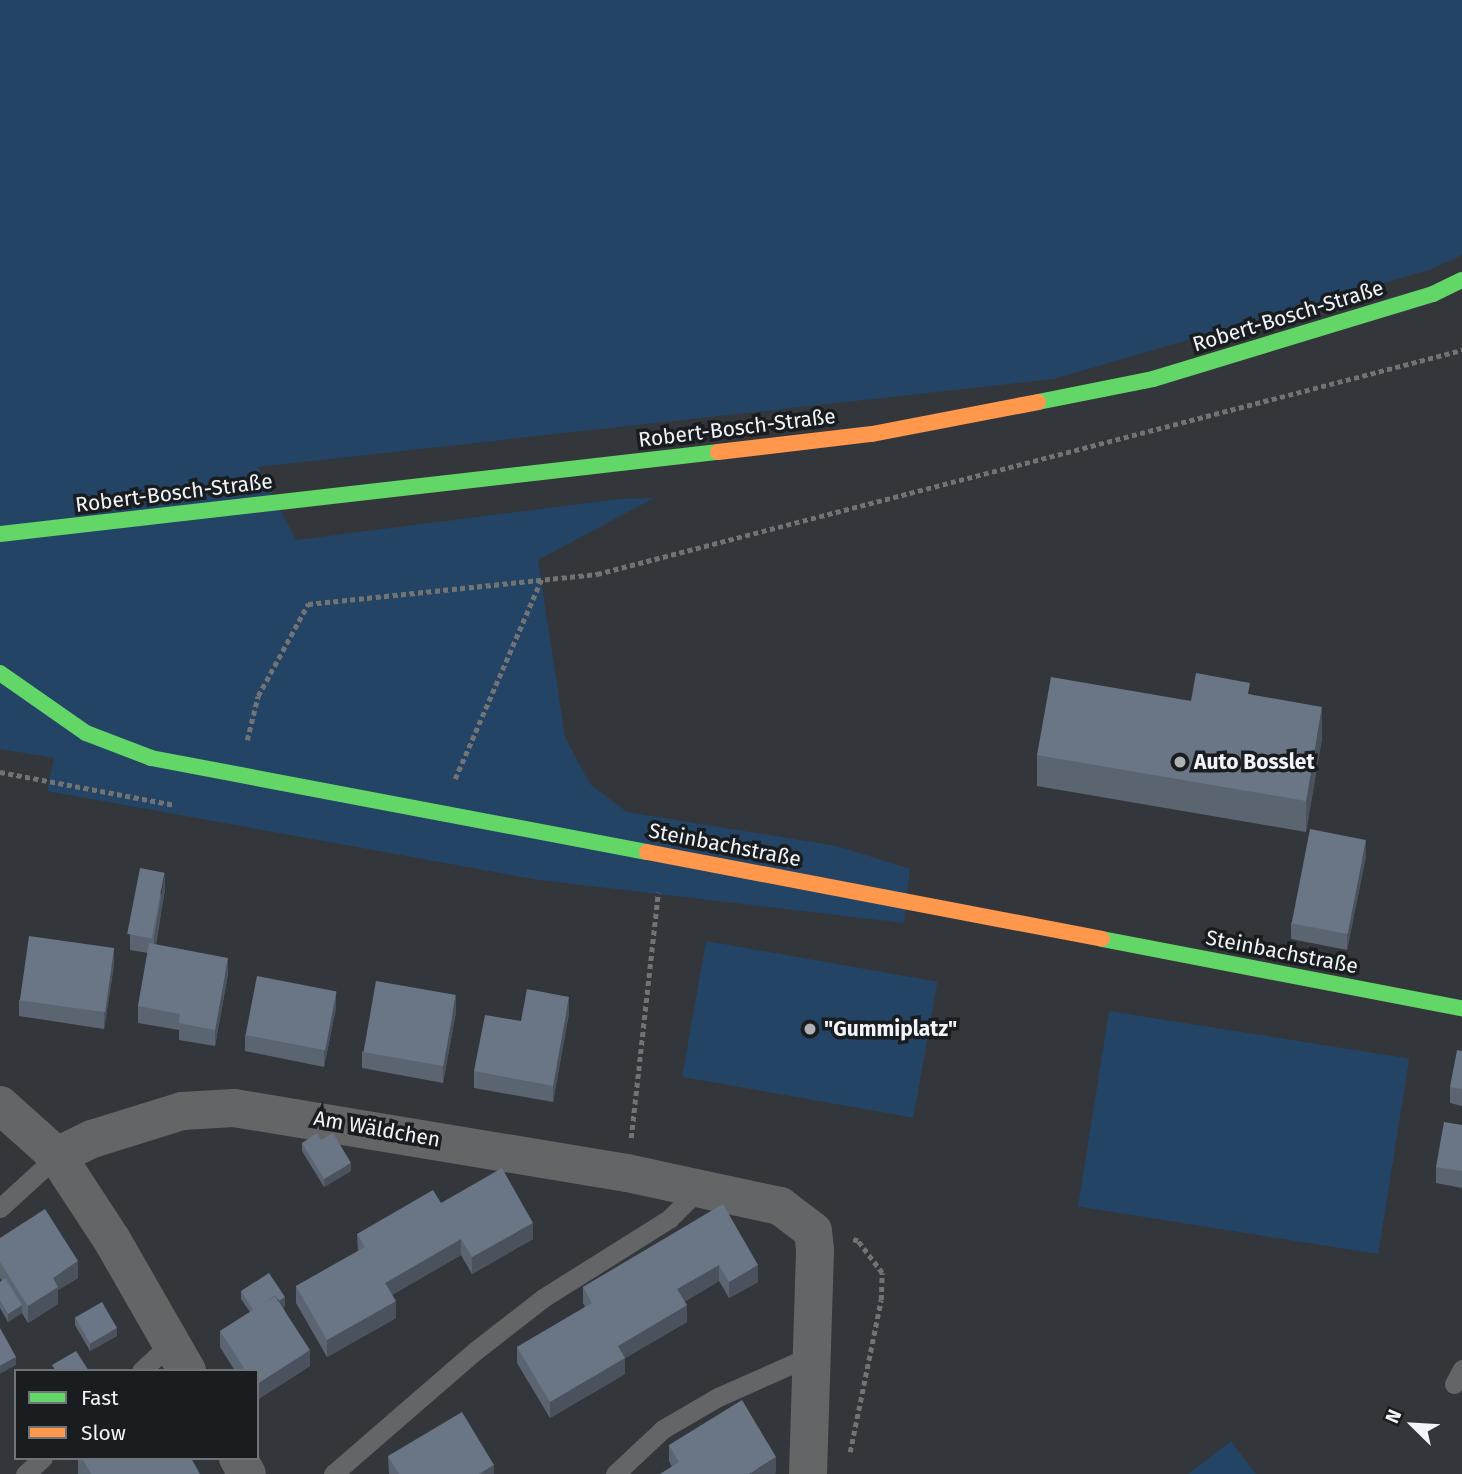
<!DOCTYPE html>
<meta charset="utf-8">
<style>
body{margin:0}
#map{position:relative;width:1462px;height:1474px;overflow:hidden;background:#33363a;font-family:"Fira Sans",sans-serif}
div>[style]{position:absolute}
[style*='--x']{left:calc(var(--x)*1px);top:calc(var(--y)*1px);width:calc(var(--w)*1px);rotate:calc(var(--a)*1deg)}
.green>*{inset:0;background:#244465;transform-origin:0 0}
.path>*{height:4.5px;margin-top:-2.25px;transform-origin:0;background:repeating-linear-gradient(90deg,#727375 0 5px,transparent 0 8.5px)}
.lane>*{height:19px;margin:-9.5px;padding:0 9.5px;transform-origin:9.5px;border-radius:9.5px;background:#636567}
.street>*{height:38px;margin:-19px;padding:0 19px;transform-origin:19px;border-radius:19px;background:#636567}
.fast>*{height:16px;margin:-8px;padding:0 8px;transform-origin:8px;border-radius:8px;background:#63d668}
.slow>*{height:16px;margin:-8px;padding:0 8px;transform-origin:8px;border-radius:8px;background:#ff974d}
.wall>*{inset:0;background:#5b6572;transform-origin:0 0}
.shaded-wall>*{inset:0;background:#4a535d}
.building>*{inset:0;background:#6a7685;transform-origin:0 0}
.dots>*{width:19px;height:19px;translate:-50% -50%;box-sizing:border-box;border:4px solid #1a1d20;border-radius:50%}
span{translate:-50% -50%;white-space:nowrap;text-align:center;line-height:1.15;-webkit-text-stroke:7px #1a1d20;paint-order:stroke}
.street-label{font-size:21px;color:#f1f5fa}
.poi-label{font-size:21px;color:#f1f5fa;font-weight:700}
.left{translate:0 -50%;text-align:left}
.legend{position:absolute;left:14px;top:1369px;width:245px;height:91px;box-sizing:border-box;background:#1a1d20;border:2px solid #707377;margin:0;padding:9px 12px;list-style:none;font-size:21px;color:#f1f5fa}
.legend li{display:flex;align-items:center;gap:14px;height:35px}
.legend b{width:35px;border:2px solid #707377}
.north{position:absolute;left:1378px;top:1390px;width:70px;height:70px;-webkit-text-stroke:5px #1a1d20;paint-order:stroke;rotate:294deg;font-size:19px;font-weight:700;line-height:28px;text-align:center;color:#f1f5fa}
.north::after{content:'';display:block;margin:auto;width:24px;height:32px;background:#f1f5fa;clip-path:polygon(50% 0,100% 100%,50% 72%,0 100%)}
</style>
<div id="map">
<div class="green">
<div style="clip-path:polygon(0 0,1462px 0,1462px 255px,1432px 269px,1054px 379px,258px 467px,296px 540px,619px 499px,654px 498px,538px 560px,565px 737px,590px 784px,627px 812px,837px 846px,910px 869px,904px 923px,539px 880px,47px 791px,54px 758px,0 749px)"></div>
<div style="left:706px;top:941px;width:235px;height:138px;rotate:10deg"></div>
<div style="left:1109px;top:1011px;width:304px;height:198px;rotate:9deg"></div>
<div style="clip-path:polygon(1231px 1441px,1256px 1474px,1188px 1474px)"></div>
</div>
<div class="path">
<div style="--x:247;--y:740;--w:45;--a:-76"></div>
<div style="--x:258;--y:696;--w:105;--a:-61.5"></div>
<div style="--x:308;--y:604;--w:291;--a:-5.9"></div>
<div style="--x:597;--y:574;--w:894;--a:-14.52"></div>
<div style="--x:0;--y:772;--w:178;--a:10.7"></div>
<div style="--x:455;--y:779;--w:219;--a:-66.6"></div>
<div style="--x:631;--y:1138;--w:247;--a:-83.7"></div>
<div style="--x:850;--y:1452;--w:155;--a:-78.5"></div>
<div style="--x:881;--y:1300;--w:27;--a:-88"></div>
<div style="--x:882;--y:1273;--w:40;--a:-127"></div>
<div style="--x:858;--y:1241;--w:7;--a:-164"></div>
</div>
<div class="lane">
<div style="--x:0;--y:1208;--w:77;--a:-42.4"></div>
<div style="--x:141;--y:1371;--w:41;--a:-43"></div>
<div style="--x:1454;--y:1384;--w:17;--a:-62"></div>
<div style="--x:25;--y:1474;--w:24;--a:-42"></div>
<div style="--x:333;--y:1474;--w:188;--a:-40.9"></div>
<div style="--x:475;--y:1351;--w:86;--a:-37.9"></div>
<div style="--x:543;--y:1298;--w:149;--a:-32.1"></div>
<div style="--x:669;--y:1219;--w:45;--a:-45"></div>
<div style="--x:615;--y:1474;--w:66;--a:-43.2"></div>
<div style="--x:663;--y:1429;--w:64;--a:-30.2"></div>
<div style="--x:718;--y:1397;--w:106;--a:-23.9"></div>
</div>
<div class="street">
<div style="--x:0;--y:1105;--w:76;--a:41.8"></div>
<div style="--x:57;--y:1156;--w:100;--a:56.8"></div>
<div style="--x:112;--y:1240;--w:151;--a:60.2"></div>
<div style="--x:57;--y:1156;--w:39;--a:-26"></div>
<div style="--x:92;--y:1139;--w:94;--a:-17.3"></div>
<div style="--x:182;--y:1111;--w:52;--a:-3.3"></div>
<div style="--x:234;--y:1108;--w:398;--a:9.4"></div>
<div style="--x:627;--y:1173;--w:157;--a:12.2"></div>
<div style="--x:780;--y:1206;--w:41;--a:37.1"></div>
<div style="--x:813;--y:1231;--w:20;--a:84"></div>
<div style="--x:815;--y:1251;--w:223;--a:91.8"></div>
<div style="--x:238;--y:1458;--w:18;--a:61"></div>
</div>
<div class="fast">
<div style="--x:1038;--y:402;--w:117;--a:-11.3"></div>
<div style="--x:1153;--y:379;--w:293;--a:-16.9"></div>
<div style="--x:1433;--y:294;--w:32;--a:-26"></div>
<div style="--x:0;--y:534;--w:723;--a:-6.52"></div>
<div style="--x:0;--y:673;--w:105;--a:34.9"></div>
<div style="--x:86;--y:733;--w:70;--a:21"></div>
<div style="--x:151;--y:758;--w:505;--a:10.73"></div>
<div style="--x:1102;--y:939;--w:367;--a:10.9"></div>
</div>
<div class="slow">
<div style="--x:718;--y:452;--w:155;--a:-6.7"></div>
<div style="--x:872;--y:434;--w:169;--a:-10.9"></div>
<div style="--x:647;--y:852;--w:463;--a:10.8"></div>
</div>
<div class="wall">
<div style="clip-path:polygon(1250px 694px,1322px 738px,1306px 832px,1037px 786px,1037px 755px,1191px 701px)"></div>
<div style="clip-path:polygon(1366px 856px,1347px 950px,1291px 939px,1291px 923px)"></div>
<div style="clip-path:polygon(165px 889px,156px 945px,228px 974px,215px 1046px,179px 1040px,179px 1030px,138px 1023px,138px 1006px,148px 953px,130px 950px,130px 934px)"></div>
<div style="clip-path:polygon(114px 965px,104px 1029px,19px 1016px,19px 1000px)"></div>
<div style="clip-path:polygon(336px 1008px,324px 1067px,245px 1051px,245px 1035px)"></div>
<div style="clip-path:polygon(456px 1012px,443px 1083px,362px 1068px,362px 1052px)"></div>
<div style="clip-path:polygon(569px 1013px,553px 1102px,474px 1088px,474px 1071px,521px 1021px)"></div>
<div style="clip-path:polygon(1462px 1051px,1462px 1106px,1450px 1103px,1450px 1087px)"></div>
<div style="clip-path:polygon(1462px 1125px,1462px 1188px,1436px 1183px,1436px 1167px)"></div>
<div style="clip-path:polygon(321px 1140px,351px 1171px,324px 1187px,302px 1151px,302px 1143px)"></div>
<div style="clip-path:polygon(441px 1203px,533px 1239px,472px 1274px,461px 1255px,392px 1295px,396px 1318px,327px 1357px,296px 1303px,296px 1286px,358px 1251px,357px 1234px)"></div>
<div style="clip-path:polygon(723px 1204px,758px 1282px,729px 1298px,719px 1281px,684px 1302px,687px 1322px,625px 1358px,625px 1374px,550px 1418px,517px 1363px,517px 1347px,585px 1307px,583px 1303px,583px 1287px)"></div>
<div style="clip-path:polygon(0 1238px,78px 1278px,58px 1290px,58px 1304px,28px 1323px,22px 1313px,8px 1322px,0 1308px,0 1282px,2px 1281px,0 1278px)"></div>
<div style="clip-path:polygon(241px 1291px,285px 1306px,283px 1307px,310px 1366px,257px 1400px,257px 1371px,235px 1371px,220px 1347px,220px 1331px,250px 1312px,241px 1299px)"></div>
<div style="clip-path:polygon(75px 1317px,117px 1336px,90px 1351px,75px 1325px)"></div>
<div style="clip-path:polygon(669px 1445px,776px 1473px,660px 1474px,672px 1467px,669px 1461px)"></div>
<div style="clip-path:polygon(388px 1456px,494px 1474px,389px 1474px)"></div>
<div style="left:78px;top:1458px;width:113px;height:16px"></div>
</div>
<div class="shaded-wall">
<div style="clip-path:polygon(1322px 707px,1322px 738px,1306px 832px,1306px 801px)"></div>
<div style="clip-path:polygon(1366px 840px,1366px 856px,1347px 950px,1347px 934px)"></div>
<div style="clip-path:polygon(165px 873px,165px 889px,154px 954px,154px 938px)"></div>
<div style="clip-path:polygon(114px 948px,114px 965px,104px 1029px,104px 1013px)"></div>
<div style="clip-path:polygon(228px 958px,228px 974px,215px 1046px,215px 1030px)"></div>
<div style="clip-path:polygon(336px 992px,336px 1008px,324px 1067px,324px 1050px)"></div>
<div style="clip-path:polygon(456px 995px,456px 1012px,443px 1083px,443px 1067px)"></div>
<div style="clip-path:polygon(569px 997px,569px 1013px,553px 1102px,553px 1086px)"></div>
<div style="clip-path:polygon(351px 1163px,351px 1171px,324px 1187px,324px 1179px)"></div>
<div style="clip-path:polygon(533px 1223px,533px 1239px,472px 1274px,472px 1257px)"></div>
<div style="clip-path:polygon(461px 1239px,461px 1255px,385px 1299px,385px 1283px)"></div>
<div style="clip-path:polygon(78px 1261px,78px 1278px,58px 1290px,58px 1304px,28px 1323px,28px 1306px,53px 1278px)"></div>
<div style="clip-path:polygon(719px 1265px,719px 1281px,677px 1306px,677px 1289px)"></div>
<div style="clip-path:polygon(758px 1265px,758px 1282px,729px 1298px,729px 1282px)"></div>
<div style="clip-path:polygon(285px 1297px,285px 1306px,257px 1324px,257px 1316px)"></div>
<div style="clip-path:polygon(396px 1301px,396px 1318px,327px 1357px,327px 1340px)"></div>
<div style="clip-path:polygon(22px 1305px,22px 1313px,8px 1322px,8px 1314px)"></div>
<div style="clip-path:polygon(687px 1305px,687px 1322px,625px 1358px,625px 1374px,550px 1418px,550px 1402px,618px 1346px)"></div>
<div style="clip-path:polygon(117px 1328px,117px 1336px,90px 1351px,90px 1343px)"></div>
<div style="clip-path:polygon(310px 1350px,310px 1366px,257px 1400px,257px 1384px)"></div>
<div style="clip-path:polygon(16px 1357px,16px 1365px,0 1374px,0 1366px)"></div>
<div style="clip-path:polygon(776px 1457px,776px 1473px,775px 1474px,749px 1474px)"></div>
<div style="clip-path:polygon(494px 1465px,494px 1474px,479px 1474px)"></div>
</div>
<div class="building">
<div style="clip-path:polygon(1196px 673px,1250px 683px,1248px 694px,1322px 707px,1306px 801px,1037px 755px,1051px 677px,1191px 701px)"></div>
<div style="left:1310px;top:829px;width:57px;height:96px;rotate:11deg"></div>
<div style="left:140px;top:868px;width:25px;height:67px;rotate:11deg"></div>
<div style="left:29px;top:936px;width:86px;height:65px;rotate:8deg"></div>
<div style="clip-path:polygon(149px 943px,228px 958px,215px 1030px,179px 1023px,180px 1014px,138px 1006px)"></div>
<div style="left:257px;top:976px;width:81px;height:60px;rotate:11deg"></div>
<div style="left:376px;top:981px;width:81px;height:72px;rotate:10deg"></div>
<div style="clip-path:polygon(527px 989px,569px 997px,553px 1086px,474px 1071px,485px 1015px,521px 1021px)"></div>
<div style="clip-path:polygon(1457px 1050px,1462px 1051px,1462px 1089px,1450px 1087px)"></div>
<div style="clip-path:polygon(1444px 1122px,1462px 1125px,1462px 1171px,1436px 1167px)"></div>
<div style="clip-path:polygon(317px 1133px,321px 1140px,333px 1133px,351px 1163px,324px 1179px,302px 1143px)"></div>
<div style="clip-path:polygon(502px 1168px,533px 1223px,472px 1257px,461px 1239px,385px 1283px,396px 1301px,327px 1340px,296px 1286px,365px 1247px,357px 1234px,433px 1190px,441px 1203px)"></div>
<div style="clip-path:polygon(723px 1204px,758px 1265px,729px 1282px,719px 1265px,677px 1289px,687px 1305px,618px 1346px,625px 1358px,550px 1402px,517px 1347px,592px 1303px,583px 1287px)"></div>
<div style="clip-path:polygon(45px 1209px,78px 1261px,53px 1278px,58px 1287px,28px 1306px,0 1262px,0 1238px)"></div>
<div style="clip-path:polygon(269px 1273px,285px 1297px,279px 1301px,275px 1296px,253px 1310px,241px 1291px)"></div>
<div style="clip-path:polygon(5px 1278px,22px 1305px,8px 1314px,0 1300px,0 1282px)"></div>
<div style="clip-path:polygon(275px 1296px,310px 1350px,257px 1384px,257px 1371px,246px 1371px,220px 1331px)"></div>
<div style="left:102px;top:1302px;width:30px;height:31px;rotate:60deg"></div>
<div style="clip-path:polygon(0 1328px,16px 1357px,0 1366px)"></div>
<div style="clip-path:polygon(76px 1351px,89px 1371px,56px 1371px,52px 1365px)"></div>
<div style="clip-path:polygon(742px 1400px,776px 1457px,749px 1474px,660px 1474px,679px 1462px,669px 1445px)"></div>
<div style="clip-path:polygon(462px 1412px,494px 1465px,479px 1474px,399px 1474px,388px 1456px)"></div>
<div style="clip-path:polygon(82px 1458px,191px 1458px,200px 1474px,91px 1474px)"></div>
</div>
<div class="dots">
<div style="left:1180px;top:762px;background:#aeb2b7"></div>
<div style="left:810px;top:1029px;background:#aeb2b7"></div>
</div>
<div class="street-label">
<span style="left:1288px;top:316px;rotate:-17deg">Robert-Bosch-Straße</span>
<span style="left:737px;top:428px;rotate:-7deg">Robert-Bosch-Straße</span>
<span style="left:174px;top:493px;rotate:-7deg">Robert-Bosch-Straße</span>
<span style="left:725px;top:845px;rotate:11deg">Steinbachstraße</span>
<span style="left:1282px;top:952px;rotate:11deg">Steinbachstraße</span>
<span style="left:377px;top:1129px;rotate:10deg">Am Wäldchen</span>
</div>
<div class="poi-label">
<span class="left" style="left:1194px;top:762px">Auto Bosslet</span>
<span class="left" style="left:824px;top:1029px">"Gummiplatz"</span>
</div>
<ul class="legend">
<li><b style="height:9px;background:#63d668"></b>Fast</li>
<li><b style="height:9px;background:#ff974d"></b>Slow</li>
</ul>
<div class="north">N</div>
</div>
